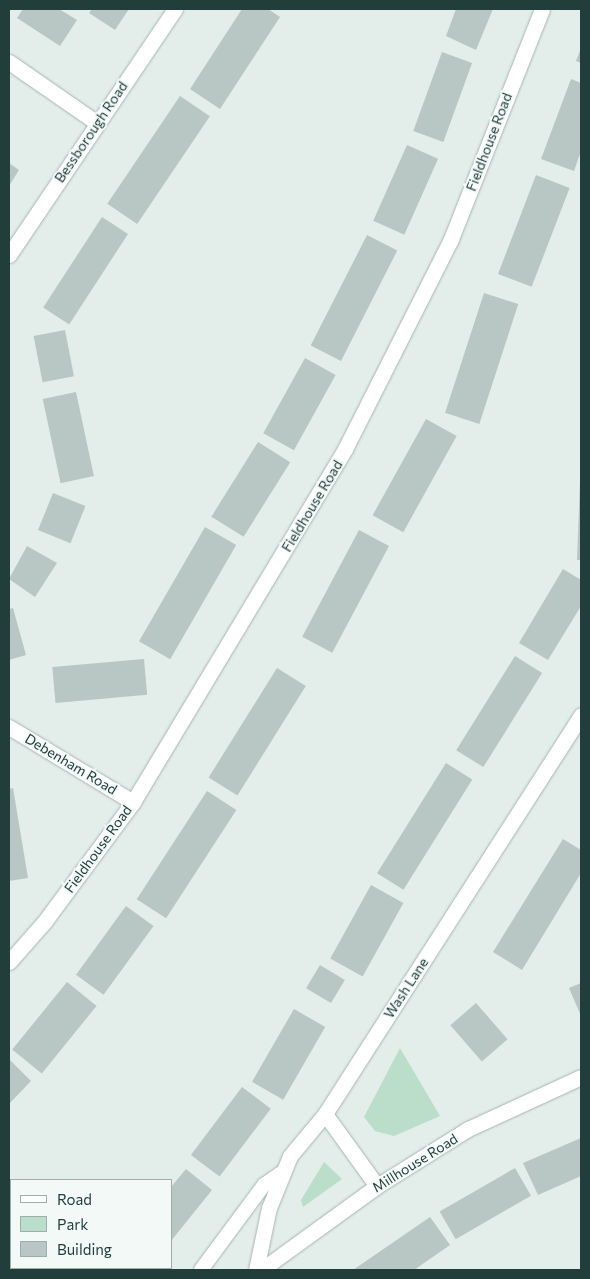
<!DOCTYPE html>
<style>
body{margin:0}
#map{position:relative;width:590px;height:1279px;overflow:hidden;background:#e3edea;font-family:Commissioner,sans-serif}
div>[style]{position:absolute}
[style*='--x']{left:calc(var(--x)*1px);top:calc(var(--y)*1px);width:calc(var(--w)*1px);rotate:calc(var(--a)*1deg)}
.green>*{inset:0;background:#bbdecb}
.building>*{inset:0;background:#b8c7c3;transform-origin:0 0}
.roads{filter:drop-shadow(0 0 1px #a5b5b2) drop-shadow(0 0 1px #a5b5b2)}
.lane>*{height:14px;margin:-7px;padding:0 7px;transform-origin:7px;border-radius:7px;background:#fff}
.street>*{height:15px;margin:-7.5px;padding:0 7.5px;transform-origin:7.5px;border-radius:7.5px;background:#fff}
.secondary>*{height:15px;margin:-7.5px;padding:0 7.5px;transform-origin:7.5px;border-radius:7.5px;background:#fff}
span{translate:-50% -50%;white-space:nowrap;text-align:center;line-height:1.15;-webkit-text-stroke:4px #f3f9f7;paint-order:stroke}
.street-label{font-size:14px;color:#223e3b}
.frame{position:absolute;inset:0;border:10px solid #223e3b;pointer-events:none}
.legend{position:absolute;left:10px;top:1179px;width:162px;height:90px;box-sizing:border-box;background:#f3f9f7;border:1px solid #9faeac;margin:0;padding:6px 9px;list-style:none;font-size:15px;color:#223e3b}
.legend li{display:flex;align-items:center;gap:10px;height:25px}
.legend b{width:25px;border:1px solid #9faeac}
</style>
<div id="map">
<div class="green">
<div style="clip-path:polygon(400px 1048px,440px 1116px,394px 1136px,375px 1131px,364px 1117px)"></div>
<div style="clip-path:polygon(324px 1162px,342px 1179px,303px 1207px,301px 1200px)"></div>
</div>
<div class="building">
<div style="clip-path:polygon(23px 9px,59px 9px,77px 20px,60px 46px,17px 18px)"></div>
<div style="clip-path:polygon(92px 9px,129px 9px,115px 30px,89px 13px)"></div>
<div style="clip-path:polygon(242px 9px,268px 9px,280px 17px,220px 109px,190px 89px)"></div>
<div style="clip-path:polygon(456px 9px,493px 9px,476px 50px,446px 36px)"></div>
<div style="clip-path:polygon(581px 48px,581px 63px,576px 61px)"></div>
<div style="left:442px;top:52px;width:32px;height:84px;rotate:20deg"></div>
<div style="clip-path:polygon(571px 79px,581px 83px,581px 151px,574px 171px,541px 159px)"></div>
<div style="left:180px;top:96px;width:36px;height:130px;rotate:34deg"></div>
<div style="left:407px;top:145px;width:34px;height:83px;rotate:24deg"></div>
<div style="clip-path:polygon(9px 163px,19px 170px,9px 186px)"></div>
<div style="left:536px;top:175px;width:36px;height:106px;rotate:21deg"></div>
<div style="left:102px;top:217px;width:31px;height:108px;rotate:33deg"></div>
<div style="left:367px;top:235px;width:34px;height:124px;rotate:27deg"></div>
<div style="left:484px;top:293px;width:36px;height:126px;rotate:18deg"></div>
<div style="left:65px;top:330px;width:47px;height:32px;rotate:79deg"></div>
<div style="left:305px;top:358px;width:35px;height:86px;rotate:29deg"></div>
<div style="left:76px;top:392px;width:86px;height:34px;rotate:78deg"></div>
<div style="left:426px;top:419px;width:35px;height:110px;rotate:29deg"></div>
<div style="left:258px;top:442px;width:38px;height:88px;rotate:32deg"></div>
<div style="clip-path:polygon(580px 481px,581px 481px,581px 560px,577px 560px)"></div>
<div style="left:53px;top:493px;width:35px;height:40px;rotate:22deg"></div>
<div style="left:205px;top:527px;width:36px;height:132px;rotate:30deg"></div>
<div style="left:359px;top:530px;width:34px;height:121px;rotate:28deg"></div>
<div style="clip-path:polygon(27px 546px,57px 563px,35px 597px,9px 579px)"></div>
<div style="clip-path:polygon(563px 569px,581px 580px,581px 606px,548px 660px,519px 643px)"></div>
<div style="clip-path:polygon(13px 608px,26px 655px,9px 660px,9px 609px)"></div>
<div style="left:515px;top:656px;width:32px;height:111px;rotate:32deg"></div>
<div style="left:144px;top:659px;width:36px;height:92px;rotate:85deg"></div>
<div style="left:277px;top:668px;width:34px;height:129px;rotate:32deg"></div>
<div style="left:446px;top:763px;width:31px;height:130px;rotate:32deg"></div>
<div style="clip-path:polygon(13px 788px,28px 878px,9px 881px,9px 789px)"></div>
<div style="left:207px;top:791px;width:35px;height:129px;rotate:33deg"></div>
<div style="clip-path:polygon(563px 839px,581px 850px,581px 873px,522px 970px,493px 952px)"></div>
<div style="left:371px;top:885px;width:37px;height:84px;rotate:29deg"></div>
<div style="left:126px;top:906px;width:34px;height:85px;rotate:36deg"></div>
<div style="left:320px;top:965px;width:29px;height:27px;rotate:31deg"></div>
<div style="left:67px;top:982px;width:38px;height:87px;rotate:39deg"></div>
<div style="clip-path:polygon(581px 983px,581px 1016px,569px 988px)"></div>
<div style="left:476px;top:1003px;width:48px;height:34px;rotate:49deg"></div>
<div style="left:294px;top:1009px;width:36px;height:84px;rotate:30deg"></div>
<div style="clip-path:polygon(9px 1059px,31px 1081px,9px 1104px)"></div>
<div style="left:242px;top:1087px;width:36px;height:85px;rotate:37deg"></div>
<div style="clip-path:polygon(581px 1138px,581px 1176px,538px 1195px,523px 1163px)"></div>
<div style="left:515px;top:1168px;width:32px;height:87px;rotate:60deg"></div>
<div style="clip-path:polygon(186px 1169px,212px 1190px,171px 1241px,171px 1187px)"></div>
<div style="clip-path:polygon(430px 1217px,450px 1245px,414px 1270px,353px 1270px)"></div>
<div style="clip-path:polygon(104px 1268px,152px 1268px,102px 1270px)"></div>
</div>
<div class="roads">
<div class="lane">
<div style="--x:201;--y:1270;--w:106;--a:-53.5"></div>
<div style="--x:264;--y:1185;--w:21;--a:-35"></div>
</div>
<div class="street">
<div style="--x:9;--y:62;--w:107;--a:34.7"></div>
<div style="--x:9;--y:255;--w:297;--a:-56"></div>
<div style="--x:9;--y:727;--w:145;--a:31.2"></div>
<div style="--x:9;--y:962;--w:55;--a:-48.7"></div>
<div style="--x:45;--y:921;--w:148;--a:-53.5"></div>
<div style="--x:133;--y:802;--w:412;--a:-59"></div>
<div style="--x:345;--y:449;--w:235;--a:-63.2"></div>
<div style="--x:451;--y:239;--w:247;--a:-68.4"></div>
<div style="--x:377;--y:1186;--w:107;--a:-32.1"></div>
<div style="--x:468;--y:1129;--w:124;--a:-24.7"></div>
</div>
<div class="secondary">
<div style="--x:256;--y:1270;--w:63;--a:-78.2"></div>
<div style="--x:269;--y:1208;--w:56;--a:-68"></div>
<div style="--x:290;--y:1156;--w:55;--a:-50.2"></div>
<div style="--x:325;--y:1114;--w:474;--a:-57.3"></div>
<div style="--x:261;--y:1270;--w:143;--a:-35.9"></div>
<div style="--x:377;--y:1186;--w:89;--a:-125.8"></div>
</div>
</div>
<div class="street-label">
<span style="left:91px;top:132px;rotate:-56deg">Bessborough Road</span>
<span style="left:489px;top:142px;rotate:-69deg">Fieldhouse Road</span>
<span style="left:312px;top:506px;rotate:-59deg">Fieldhouse Road</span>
<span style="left:71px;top:764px;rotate:31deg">Debenham Road</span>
<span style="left:98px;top:849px;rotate:-54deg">Fieldhouse Road</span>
<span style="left:406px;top:988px;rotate:-57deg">Wash Lane</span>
<span style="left:415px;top:1163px;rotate:-32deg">Millhouse Road</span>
</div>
<div class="frame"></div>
<ul class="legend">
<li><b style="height:6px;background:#fff"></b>Road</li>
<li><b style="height:14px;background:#bbdecb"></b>Park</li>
<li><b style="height:14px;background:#b8c7c3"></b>Building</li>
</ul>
</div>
